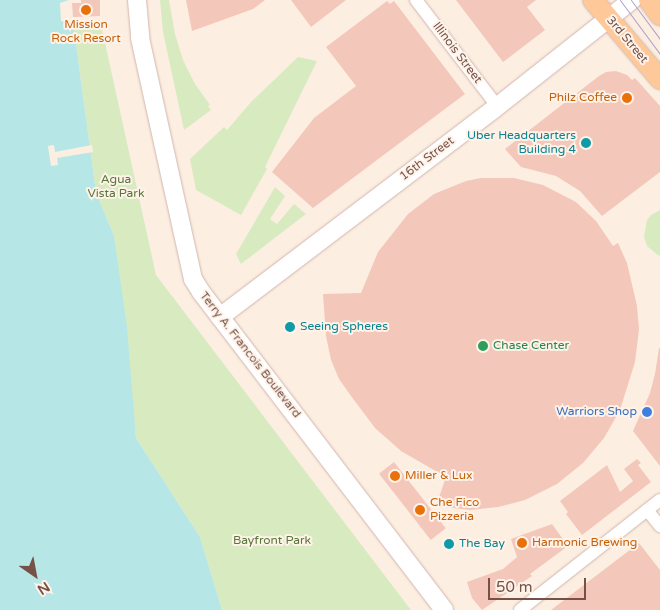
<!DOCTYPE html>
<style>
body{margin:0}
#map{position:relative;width:660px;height:610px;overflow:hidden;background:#fdeee2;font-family:"Varela Round",sans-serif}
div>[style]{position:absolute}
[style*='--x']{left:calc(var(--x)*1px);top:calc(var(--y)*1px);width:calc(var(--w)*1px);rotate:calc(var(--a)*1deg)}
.green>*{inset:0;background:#d8ebc0}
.water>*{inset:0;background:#b6e7e6}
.pier>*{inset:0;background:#fdeee2}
.building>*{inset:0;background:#f3c7b9;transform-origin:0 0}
.roads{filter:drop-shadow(0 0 1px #d0b6ac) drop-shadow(0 0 1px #d0b6ac)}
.street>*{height:12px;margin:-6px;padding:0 6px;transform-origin:6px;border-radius:6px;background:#fff}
.secondary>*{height:18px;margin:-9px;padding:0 9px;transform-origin:9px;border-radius:9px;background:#fff}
.primary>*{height:20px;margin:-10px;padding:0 10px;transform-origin:10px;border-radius:10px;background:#fec898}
.tram>*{height:1px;margin:-0.5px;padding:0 0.5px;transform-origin:0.5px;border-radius:0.5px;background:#afa1c6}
.dots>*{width:14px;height:14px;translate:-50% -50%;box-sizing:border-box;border:2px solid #fff3e9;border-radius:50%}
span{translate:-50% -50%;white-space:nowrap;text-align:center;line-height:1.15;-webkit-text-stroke:4px #fff3e9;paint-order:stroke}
.food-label{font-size:12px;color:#c56008}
.right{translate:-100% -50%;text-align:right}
.left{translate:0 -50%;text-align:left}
.street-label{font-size:12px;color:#755148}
.culture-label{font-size:12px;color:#0d838f}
.park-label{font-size:12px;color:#57763c}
.leisure-label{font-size:12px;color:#27864d}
.shop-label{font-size:12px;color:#366cbe}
.north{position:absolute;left:10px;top:550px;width:50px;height:50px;-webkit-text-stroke:4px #fff3e9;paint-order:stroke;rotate:147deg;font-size:14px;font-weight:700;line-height:20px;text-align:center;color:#755148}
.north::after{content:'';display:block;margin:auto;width:18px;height:22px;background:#755148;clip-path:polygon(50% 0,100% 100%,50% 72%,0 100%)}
.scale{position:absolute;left:488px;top:578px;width:98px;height:22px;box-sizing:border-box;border:2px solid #755148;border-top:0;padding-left:6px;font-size:15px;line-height:18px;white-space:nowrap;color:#755148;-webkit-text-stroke:4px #fff3e9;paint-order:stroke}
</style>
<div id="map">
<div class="green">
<div style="clip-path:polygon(160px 0,169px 0,175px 34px,183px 60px,195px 84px,210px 105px,208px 106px,211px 110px,184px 130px,163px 32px)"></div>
<div style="clip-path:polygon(100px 20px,156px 275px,411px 610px,222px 610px,200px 537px,136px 438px,114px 236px,96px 192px,73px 22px)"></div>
<div style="clip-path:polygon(298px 57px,317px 61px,265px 167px,267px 169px,241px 215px,196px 190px,190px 159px,224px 127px,227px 130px,251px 102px)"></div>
<div style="clip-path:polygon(275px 187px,285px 196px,270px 219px,277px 224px,294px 204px,306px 214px,241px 264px,236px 254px)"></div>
<div style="clip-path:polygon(660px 210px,660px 255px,659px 256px,647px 246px,644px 237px,647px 220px,651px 215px)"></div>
</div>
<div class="water">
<div style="clip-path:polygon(0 0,69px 0,60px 3px,61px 21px,73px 22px,96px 192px,114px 236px,127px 327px,136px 438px,200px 537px,222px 610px,0 610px)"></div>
</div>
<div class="pier">
<div style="clip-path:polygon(54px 145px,55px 152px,92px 145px,93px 152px,57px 158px,58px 165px,51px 166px,48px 146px)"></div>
</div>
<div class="building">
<div style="clip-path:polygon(81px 0,100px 0,100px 16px,73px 17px,72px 3px,81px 3px)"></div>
<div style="clip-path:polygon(186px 0,265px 0,253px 9px,192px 31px)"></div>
<div style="clip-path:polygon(291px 0,346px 0,311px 27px)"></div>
<div style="clip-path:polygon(456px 0,536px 0,527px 7px,545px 30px,503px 62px)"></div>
<div style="clip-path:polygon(387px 1px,390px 4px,394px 1px,465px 94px,313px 208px,272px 172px,314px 118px,356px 86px,326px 47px)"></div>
<div style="clip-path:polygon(616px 71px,627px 75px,632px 80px,635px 78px,660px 106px,660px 172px,602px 216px,580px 191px,556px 176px,521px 167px,505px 149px,599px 76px,606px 72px)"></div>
<div style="clip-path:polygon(481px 178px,514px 178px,543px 185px,576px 202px,596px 221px,613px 246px,618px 243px,627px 263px,637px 306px,639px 329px,635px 362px,620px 410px,604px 438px,583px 463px,557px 484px,525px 500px,498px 507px,470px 510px,436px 506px,446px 477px,401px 451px,375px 428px,351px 396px,339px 379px,331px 360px,326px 336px,323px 294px,361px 293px,378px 252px,408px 214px,434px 194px,466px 181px)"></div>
<div style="clip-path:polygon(659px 348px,660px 348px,660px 466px,633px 431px,650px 393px,655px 374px)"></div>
<div style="clip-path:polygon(637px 459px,641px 463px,638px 465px,651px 482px,582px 535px,566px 514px,568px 512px,560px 501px,607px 465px,620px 492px,633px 481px,624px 469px)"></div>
<div style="left:394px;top:462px;width:84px;height:19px;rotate:52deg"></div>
<div style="clip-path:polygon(552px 524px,568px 546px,530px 574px,532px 576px,482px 610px,472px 598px,467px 582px,503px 569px,517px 557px,511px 539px)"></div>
<div style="clip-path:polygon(639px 543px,660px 570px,660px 610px,551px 610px)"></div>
</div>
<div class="roads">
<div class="street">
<div style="--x:416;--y:0;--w:133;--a:52.6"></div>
<div style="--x:647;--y:510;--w:21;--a:51"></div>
<div style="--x:520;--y:610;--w:178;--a:-38.2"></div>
</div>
<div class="secondary">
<div style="--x:137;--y:0;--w:38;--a:85"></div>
<div style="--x:140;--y:38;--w:247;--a:77.6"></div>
<div style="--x:193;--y:279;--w:15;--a:58"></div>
<div style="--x:201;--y:292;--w:400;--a:52.6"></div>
<div style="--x:220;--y:317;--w:344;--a:-37.2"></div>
<div style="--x:494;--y:109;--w:176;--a:-38.3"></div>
</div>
<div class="primary">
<div style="--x:593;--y:0;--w:104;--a:49.7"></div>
<div style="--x:649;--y:0;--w:19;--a:54"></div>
</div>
</div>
<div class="tram">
<div style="--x:620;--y:0;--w:67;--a:53.5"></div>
<div style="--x:631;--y:0;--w:49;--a:53.4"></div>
</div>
<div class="dots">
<div style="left:86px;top:10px;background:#e8710a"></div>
<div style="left:627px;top:98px;background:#e8710a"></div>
<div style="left:586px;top:143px;background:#0f9aa8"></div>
<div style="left:290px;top:327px;background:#0f9aa8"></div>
<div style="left:483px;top:346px;background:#2e9e5b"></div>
<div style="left:647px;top:412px;background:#3f7fe0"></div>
<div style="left:395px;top:476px;background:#e8710a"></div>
<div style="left:420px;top:510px;background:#e8710a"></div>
<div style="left:522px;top:543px;background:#e8710a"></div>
<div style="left:449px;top:544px;background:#0f9aa8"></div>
</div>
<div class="food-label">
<span style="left:86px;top:32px">Mission<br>Rock Resort</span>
<span class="right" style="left:617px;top:98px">Philz Coffee</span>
<span class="left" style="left:405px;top:476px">Miller &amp; Lux</span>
<span class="left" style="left:430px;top:510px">Che Fico<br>Pizzeria</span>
<span class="left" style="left:532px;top:543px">Harmonic Brewing</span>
</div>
<div class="street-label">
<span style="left:627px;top:40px;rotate:50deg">3rd Street</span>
<span style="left:457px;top:53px;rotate:53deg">Illinois Street</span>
<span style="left:427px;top:159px;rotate:-37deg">16th Street</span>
<span style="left:250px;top:355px;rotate:52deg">Terry A. Francois Boulevard</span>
</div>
<div class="culture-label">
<span class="right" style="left:576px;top:143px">Uber Headquarters<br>Building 4</span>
<span class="left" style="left:300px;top:327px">Seeing Spheres</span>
<span class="left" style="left:459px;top:544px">The Bay</span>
</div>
<div class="park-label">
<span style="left:116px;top:187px">Agua<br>Vista Park</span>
<span style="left:272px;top:541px">Bayfront Park</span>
</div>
<div class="leisure-label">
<span class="left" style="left:493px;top:346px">Chase Center</span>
</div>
<div class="shop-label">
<span class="right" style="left:637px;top:412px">Warriors Shop</span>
</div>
<div class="north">N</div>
<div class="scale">50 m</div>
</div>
